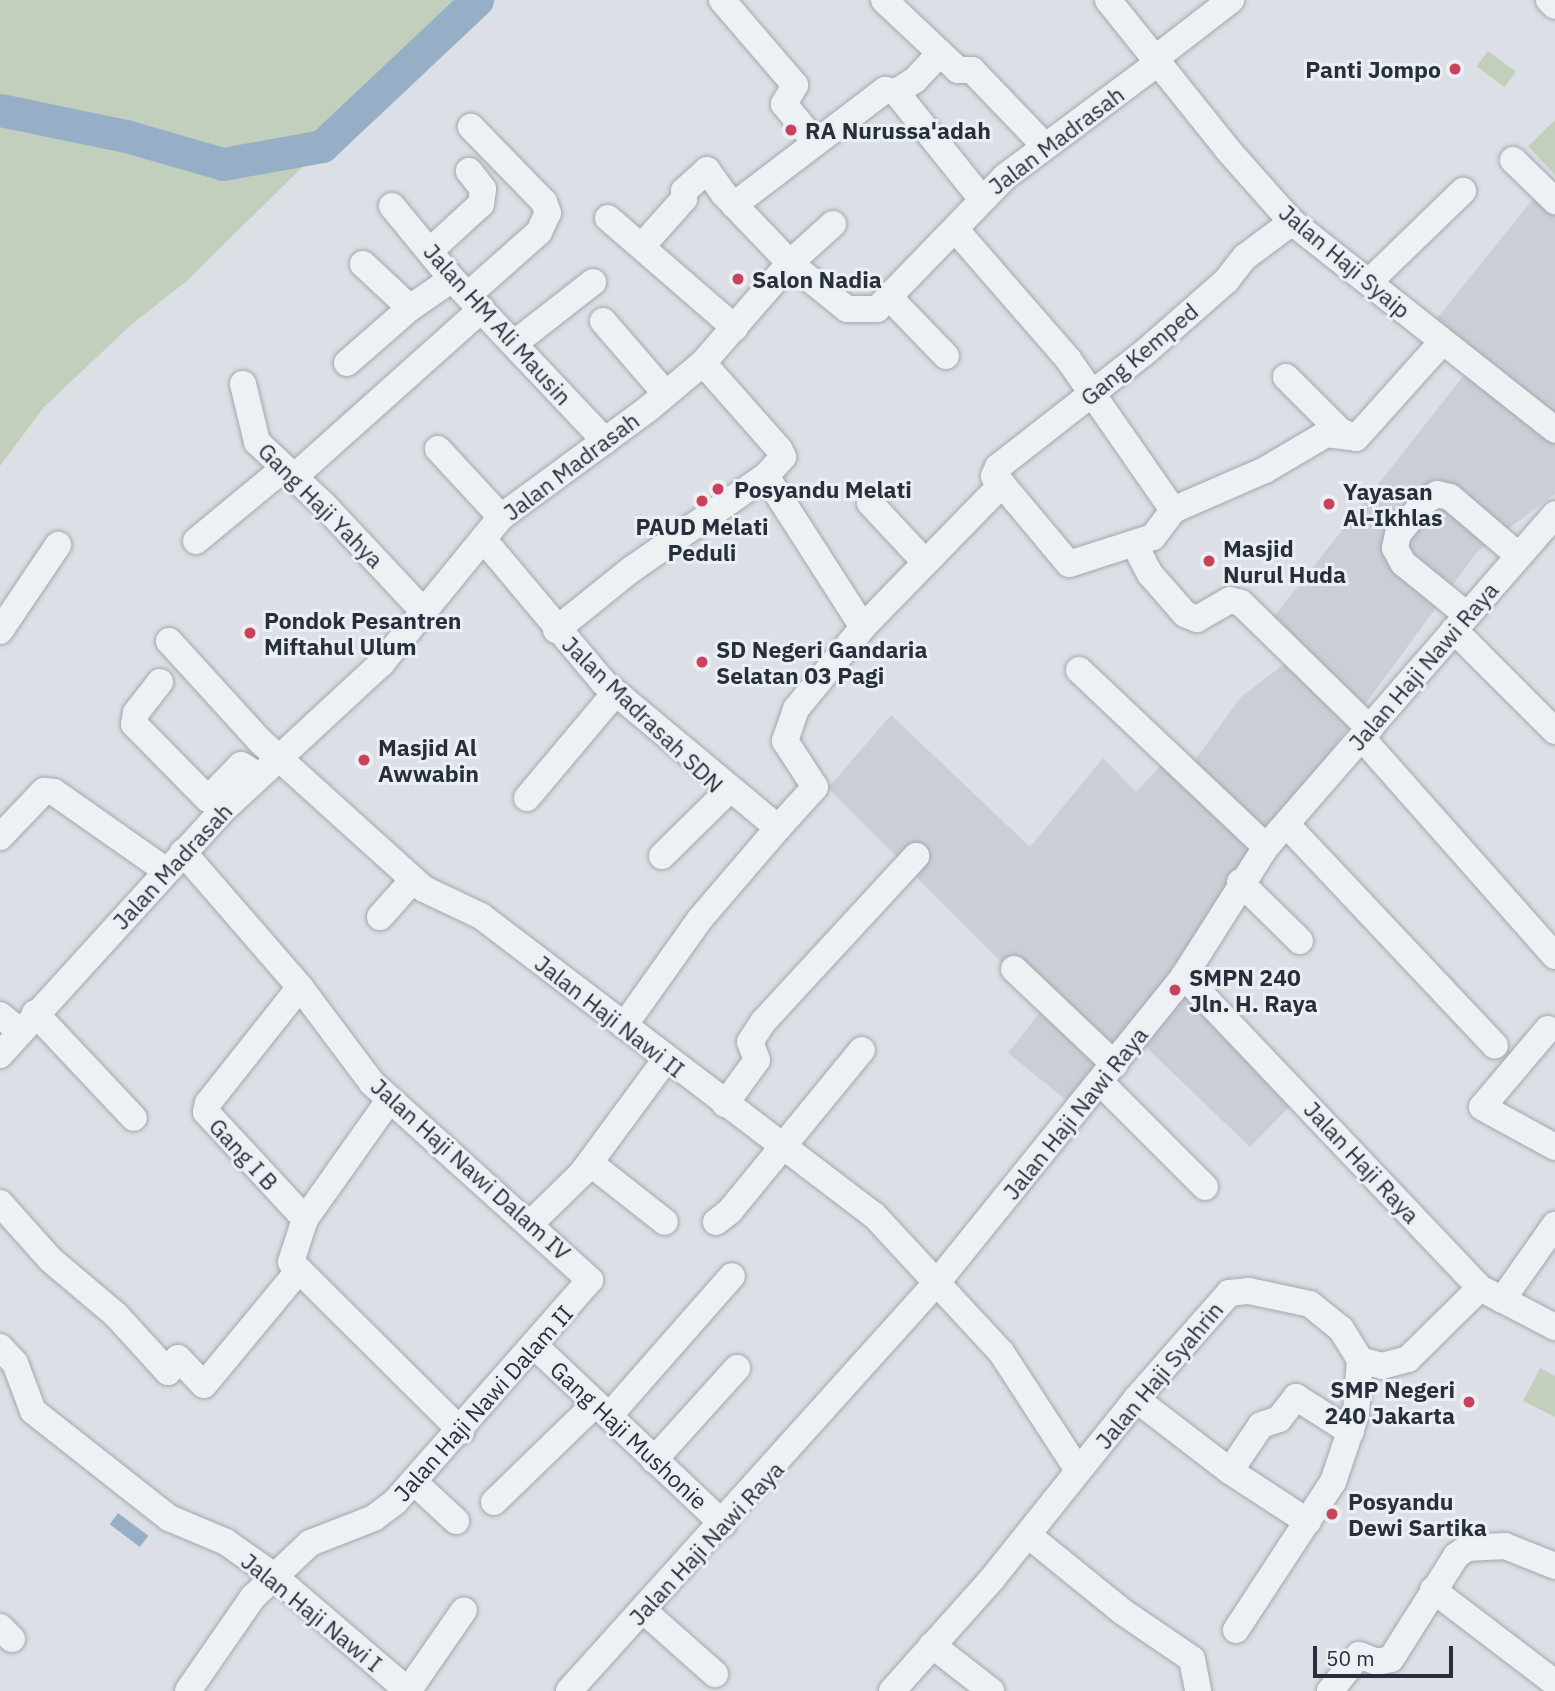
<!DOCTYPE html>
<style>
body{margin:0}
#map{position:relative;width:1555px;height:1691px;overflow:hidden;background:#dce0e6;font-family:"IBM Plex Sans",sans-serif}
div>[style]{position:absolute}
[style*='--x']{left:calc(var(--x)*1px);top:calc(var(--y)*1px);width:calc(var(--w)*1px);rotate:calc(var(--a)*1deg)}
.built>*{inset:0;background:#cacfd7}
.green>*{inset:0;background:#c2cfbd;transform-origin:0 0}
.water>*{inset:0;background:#97afc6;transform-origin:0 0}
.river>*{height:33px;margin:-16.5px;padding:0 16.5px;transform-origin:16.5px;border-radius:16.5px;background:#97afc6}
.roads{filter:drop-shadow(0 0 2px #a2a7af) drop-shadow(0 0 2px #a2a7af)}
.minor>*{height:26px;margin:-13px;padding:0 13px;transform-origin:13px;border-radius:13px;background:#eef1f4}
.dots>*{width:19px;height:19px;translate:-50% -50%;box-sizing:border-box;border:4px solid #ebeff4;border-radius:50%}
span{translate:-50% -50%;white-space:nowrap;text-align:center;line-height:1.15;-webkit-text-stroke:6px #ebeff4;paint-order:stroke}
.poi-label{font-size:23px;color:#262f3b;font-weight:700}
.right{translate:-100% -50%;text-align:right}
.left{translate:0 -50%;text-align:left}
.street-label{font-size:23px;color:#262f3b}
.scale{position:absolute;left:1313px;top:1646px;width:140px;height:32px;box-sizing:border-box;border:4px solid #262f3b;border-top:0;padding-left:9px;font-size:21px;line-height:24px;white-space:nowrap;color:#262f3b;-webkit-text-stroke:5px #ebeff4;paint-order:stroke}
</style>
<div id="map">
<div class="built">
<div style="clip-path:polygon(1542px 188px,1555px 200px,1555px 494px,1477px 552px,1165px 977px,1295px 1101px,1250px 1147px,1126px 1028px,1066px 1100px,1008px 1053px,1045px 1006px,828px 788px,891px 715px,1030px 847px,1103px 758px,1136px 792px,1171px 755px,1189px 768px,1241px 697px,1300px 652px,1269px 623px,1475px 361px,1429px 328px)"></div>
</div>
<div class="green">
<div style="clip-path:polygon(0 0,477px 0,442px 29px,188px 280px,131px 325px,44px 407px,0 466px)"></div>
<div style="left:1488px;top:51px;width:35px;height:19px;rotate:37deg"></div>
<div style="clip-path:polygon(1555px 120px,1555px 175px,1528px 146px)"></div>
<div style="clip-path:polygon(1540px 1368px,1555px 1376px,1555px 1417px,1523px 1401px)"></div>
</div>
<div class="water">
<div style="left:118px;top:1513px;width:38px;height:14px;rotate:37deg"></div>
</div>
<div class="river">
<div style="--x:0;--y:110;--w:129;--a:11.7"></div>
<div style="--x:126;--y:136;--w:101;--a:16.1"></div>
<div style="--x:223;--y:164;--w:101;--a:-10.3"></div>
<div style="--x:322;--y:146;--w:213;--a:-43.3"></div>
</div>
<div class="roads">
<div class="minor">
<div style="--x:722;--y:0;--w:112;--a:49.3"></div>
<div style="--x:795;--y:85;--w:22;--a:120"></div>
<div style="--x:784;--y:104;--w:50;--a:50.6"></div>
<div style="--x:884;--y:0;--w:77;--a:43.4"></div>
<div style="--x:1108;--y:0;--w:192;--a:51.3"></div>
<div style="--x:1228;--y:150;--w:96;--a:48.4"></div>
<div style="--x:1292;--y:222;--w:335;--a:38.3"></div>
<div style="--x:1549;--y:0;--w:8;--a:45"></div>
<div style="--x:1156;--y:58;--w:95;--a:-37.7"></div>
<div style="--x:896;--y:92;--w:136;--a:51.3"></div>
<div style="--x:1513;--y:160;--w:59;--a:44.3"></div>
<div style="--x:734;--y:205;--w:190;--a:-37.3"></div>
<div style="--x:885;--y:90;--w:11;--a:10"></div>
<div style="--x:896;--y:92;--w:22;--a:-32"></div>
<div style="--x:915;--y:80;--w:37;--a:-47"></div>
<div style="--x:940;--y:53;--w:25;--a:43"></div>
<div style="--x:958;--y:70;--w:14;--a:0"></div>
<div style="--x:972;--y:70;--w:104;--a:46.2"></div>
<div style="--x:392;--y:206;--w:94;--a:50.6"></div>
<div style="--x:452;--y:279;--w:223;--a:46.6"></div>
<div style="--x:608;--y:218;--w:168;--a:40.9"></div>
<div style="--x:643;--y:245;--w:62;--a:-48.3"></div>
<div style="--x:684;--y:199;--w:8;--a:-90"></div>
<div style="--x:684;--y:191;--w:31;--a:-42"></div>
<div style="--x:707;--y:170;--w:29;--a:55"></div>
<div style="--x:724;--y:194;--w:95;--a:46.3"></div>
<div style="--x:790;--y:263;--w:73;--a:38.9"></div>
<div style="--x:847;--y:309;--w:30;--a:0"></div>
<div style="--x:877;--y:309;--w:185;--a:-45.9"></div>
<div style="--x:1006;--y:176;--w:191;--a:-36.7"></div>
<div style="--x:431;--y:250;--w:68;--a:-42.6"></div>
<div style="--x:481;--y:204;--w:15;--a:-82"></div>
<div style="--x:483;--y:189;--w:23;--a:-128"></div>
<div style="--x:363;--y:264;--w:64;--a:43.1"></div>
<div style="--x:410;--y:308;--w:51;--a:-34.6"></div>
<div style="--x:1369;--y:282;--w:131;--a:-44.1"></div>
<div style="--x:468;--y:295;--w:95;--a:-41.6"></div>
<div style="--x:539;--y:232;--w:21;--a:-65"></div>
<div style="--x:548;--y:213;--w:12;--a:-110"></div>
<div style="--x:544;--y:202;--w:105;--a:-134.2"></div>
<div style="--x:889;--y:297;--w:82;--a:46"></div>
<div style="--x:603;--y:321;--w:96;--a:49.2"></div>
<div style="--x:515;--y:343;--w:99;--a:-38"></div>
<div style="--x:347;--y:363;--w:84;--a:-41.1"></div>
<div style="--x:703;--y:363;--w:115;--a:48.5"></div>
<div style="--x:779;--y:449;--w:9;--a:63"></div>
<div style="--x:783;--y:457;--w:25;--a:132"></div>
<div style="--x:1286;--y:377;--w:76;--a:45"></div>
<div style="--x:1340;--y:431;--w:17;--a:24"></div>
<div style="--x:1356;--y:438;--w:129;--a:-48.1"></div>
<div style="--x:243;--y:384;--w:60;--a:76.4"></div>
<div style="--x:257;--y:442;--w:93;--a:43.3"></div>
<div style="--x:325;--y:506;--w:146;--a:46.9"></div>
<div style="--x:438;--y:449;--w:93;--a:47.2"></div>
<div style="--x:294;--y:477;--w:252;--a:-41.8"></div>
<div style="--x:1002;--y:484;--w:11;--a:-135"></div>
<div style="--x:994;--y:476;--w:10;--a:-66"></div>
<div style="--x:998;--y:467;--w:185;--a:-38"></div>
<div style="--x:1144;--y:353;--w:109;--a:-41.3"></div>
<div style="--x:1226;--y:281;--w:31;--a:-52"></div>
<div style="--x:1245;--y:257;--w:59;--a:-36.7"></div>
<div style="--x:870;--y:503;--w:81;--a:47"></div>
<div style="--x:1173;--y:510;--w:100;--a:-23.5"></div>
<div style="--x:1265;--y:470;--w:71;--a:-30.5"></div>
<div style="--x:1326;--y:434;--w:23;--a:7"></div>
<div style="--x:484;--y:540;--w:185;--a:50"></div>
<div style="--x:603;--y:682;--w:228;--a:39.8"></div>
<div style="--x:778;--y:828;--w:120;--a:130.6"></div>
<div style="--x:700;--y:919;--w:131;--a:125.4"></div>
<div style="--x:196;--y:541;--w:113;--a:-39.6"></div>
<div style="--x:1135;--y:545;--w:33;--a:63"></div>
<div style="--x:1150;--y:574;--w:53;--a:48.8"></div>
<div style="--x:1185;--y:614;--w:13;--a:23"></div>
<div style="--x:1197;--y:619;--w:38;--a:-30"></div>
<div style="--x:1230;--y:600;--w:11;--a:15"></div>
<div style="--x:1241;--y:603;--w:180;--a:44.3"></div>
<div style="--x:1467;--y:615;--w:82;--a:-140.9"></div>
<div style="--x:1403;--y:563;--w:17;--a:-118"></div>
<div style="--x:1395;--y:548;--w:14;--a:-78"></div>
<div style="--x:1398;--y:534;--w:43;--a:-50.7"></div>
<div style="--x:1425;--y:501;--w:14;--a:-30"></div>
<div style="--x:1437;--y:494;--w:13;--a:13"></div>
<div style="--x:1450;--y:497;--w:89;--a:40.5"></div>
<div style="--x:556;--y:630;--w:97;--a:-38.8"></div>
<div style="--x:632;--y:569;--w:163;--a:-34.8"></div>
<div style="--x:766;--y:476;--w:179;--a:57.3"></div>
<div style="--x:1454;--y:630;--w:143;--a:45"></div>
<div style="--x:0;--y:631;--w:104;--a:-56"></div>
<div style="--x:169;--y:641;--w:135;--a:47.7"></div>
<div style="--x:260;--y:741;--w:221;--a:42.1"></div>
<div style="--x:424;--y:889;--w:63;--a:25.3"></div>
<div style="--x:481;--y:916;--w:494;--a:37.3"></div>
<div style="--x:874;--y:1215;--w:187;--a:47.2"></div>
<div style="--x:1001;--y:1352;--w:141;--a:56.9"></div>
<div style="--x:1079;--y:670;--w:257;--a:43.4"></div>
<div style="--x:160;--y:682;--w:39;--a:128"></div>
<div style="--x:136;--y:713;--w:11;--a:100"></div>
<div style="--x:134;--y:724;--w:105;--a:45.4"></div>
<div style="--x:208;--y:799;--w:47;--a:-45.9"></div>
<div style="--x:241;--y:765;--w:21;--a:31"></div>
<div style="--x:1362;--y:738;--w:291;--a:48.5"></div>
<div style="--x:527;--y:798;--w:137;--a:-50"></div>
<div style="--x:1287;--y:825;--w:303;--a:46.7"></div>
<div style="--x:778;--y:828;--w:55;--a:-47.9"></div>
<div style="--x:815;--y:787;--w:55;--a:-123.1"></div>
<div style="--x:785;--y:741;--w:34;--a:-71"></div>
<div style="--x:796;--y:709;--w:106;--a:-50.7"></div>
<div style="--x:863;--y:627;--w:199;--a:-45.8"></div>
<div style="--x:1002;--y:484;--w:104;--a:50.1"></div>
<div style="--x:1069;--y:564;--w:88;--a:-17.8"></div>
<div style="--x:1153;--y:537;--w:34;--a:-53"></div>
<div style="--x:1173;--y:510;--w:184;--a:-124.8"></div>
<div style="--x:1068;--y:359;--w:171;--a:-131"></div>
<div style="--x:0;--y:837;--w:64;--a:-46.3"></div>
<div style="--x:44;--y:791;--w:10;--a:6"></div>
<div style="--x:54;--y:792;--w:136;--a:35.1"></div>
<div style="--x:183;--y:852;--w:179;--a:49.1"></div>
<div style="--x:300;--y:987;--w:120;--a:53.1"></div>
<div style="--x:372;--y:1083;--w:294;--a:42.1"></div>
<div style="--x:590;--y:1280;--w:295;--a:131.3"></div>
<div style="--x:395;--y:1502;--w:26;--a:143"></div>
<div style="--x:374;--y:1518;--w:69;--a:158.7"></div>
<div style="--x:310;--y:1543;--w:79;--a:136.5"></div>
<div style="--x:253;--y:1597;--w:114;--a:124.7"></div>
<div style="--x:662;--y:856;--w:94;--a:-44.6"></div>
<div style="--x:1240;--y:882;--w:84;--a:44.5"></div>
<div style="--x:380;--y:917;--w:50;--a:-48.3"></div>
<div style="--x:1014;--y:969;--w:139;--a:43.5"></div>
<div style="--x:1184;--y:976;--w:430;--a:46.5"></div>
<div style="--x:1480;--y:1288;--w:85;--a:27.5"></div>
<div style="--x:300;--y:987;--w:148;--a:128.4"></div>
<div style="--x:208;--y:1103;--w:9;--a:103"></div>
<div style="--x:206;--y:1112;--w:146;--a:47.2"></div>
<div style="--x:35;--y:1013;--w:144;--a:46.7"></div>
<div style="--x:0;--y:1015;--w:26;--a:39"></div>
<div style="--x:1548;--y:1029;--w:102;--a:130.2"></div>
<div style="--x:1482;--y:1107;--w:83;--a:28.7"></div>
<div style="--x:0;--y:1055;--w:330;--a:-47.7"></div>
<div style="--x:222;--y:811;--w:217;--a:-42.8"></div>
<div style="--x:381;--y:664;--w:190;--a:-50.8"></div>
<div style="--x:501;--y:517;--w:182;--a:-36.3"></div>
<div style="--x:648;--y:409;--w:72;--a:-39.9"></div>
<div style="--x:703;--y:363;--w:133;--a:-49"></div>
<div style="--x:790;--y:263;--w:58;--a:-42.2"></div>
<div style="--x:1101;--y:1083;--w:147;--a:45"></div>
<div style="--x:390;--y:1099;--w:147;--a:125.3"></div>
<div style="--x:305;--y:1219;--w:45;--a:108"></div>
<div style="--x:291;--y:1262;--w:240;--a:44.8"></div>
<div style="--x:725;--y:1104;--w:54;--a:-54"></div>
<div style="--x:757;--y:1060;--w:19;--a:-111"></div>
<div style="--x:750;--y:1042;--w:24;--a:-57"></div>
<div style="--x:763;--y:1022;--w:226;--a:-47.3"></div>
<div style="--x:590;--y:1163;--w:95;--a:38.2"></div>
<div style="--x:0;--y:1203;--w:76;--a:48.2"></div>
<div style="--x:51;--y:1260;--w:85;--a:40.2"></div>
<div style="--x:116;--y:1315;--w:77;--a:47.6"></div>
<div style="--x:168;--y:1372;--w:17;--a:-54"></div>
<div style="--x:178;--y:1358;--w:37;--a:46"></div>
<div style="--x:204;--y:1385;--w:149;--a:-50.4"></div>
<div style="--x:716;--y:1222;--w:18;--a:-38"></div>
<div style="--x:730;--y:1211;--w:208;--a:-50.7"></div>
<div style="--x:530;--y:1224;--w:73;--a:-44.4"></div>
<div style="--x:582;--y:1173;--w:142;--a:-53.6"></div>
<div style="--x:1502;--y:1300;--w:92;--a:-54.8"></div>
<div style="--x:535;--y:1346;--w:259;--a:43.4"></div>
<div style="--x:0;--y:1347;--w:22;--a:47"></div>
<div style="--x:15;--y:1363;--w:51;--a:69.4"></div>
<div style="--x:33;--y:1411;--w:173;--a:38.2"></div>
<div style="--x:169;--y:1518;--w:62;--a:22.8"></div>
<div style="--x:226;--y:1542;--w:59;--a:35.3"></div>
<div style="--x:274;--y:1576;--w:177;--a:40.6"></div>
<div style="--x:1136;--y:1399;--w:118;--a:37.5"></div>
<div style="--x:1230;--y:1471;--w:93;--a:33.2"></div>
<div style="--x:609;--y:1416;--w:186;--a:-48.7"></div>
<div style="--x:654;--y:1460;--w:124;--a:-47.9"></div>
<div style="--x:1230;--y:1471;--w:55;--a:-56"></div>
<div style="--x:1261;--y:1425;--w:19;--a:-18"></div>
<div style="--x:1279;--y:1419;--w:28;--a:-52"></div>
<div style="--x:1296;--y:1397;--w:65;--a:32.5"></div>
<div style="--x:415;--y:1483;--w:56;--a:42.8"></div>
<div style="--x:494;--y:1502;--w:141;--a:-44.1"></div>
<div style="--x:1028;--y:1535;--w:122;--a:39"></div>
<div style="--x:1123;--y:1612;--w:83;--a:34.3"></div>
<div style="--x:1192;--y:1659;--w:33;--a:79"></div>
<div style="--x:1433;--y:1590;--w:153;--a:37.3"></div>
<div style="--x:644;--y:1611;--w:95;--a:41.6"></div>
<div style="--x:0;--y:1627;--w:17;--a:45"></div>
<div style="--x:1236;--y:1630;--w:177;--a:-56.8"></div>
<div style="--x:1333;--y:1482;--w:72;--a:-71.3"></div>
<div style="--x:1356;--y:1414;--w:54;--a:-85.8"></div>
<div style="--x:932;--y:1645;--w:75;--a:37.9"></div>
<div style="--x:408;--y:1691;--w:98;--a:-55.3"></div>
<div style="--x:569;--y:1691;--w:553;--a:-48.01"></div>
<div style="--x:939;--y:1280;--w:390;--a:-51.1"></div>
<div style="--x:1184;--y:976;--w:153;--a:-57.6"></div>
<div style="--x:1266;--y:847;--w:441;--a:-49"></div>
<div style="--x:892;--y:1691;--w:150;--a:-48.2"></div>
<div style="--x:992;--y:1579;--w:231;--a:-51.3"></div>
<div style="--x:1136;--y:1399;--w:141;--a:-48.7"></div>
<div style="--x:1229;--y:1293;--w:20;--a:-6"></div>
<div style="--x:1249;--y:1291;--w:62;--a:12"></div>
<div style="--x:1310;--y:1304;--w:40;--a:39"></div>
<div style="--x:1341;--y:1329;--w:36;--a:58"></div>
<div style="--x:1360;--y:1360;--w:23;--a:15"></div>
<div style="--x:1382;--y:1366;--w:27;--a:-15"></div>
<div style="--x:1408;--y:1359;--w:101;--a:-44.6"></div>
<div style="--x:1330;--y:1691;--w:46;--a:-51.1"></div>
<div style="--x:1359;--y:1655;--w:19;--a:21"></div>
<div style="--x:1377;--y:1662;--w:14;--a:-12"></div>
<div style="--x:1391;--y:1659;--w:122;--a:-57.7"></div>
<div style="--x:1456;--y:1556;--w:14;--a:-36"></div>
<div style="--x:1467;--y:1548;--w:38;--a:-3"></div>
<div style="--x:1505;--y:1546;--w:54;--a:21.8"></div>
</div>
</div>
<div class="dots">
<div style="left:1455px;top:69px;background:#ca415b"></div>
<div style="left:791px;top:130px;background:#ca415b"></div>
<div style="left:738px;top:279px;background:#ca415b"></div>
<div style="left:718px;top:489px;background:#ca415b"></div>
<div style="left:702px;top:501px;background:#ca415b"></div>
<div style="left:1329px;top:504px;background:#ca415b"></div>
<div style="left:1209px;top:561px;background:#ca415b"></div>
<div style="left:250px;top:633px;background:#ca415b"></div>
<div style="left:702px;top:662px;background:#ca415b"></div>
<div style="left:364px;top:760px;background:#ca415b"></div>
<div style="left:1175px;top:990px;background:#ca415b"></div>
<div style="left:1469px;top:1402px;background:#ca415b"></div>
<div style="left:1332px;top:1514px;background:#ca415b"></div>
</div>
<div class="poi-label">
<span class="right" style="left:1441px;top:69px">Panti Jompo</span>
<span class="left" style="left:805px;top:130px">RA Nurussa'adah</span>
<span class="left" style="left:752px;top:279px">Salon Nadia</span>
<span class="left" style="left:734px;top:489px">Posyandu Melati</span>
<span class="left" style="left:1343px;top:504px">Yayasan<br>Al-Ikhlas</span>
<span style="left:702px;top:539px">PAUD Melati<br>Peduli</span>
<span class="left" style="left:1223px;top:561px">Masjid<br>Nurul Huda</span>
<span class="left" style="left:264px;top:633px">Pondok Pesantren<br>Miftahul Ulum</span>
<span class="left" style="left:716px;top:662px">SD Negeri Gandaria<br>Selatan 03 Pagi</span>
<span class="left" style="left:378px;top:760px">Masjid Al<br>Awwabin</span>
<span class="left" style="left:1189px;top:990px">SMPN 240<br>Jln. H. Raya</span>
<span class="right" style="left:1455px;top:1402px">SMP Negeri<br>240 Jakarta</span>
<span class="left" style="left:1348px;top:1514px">Posyandu<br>Dewi Sartika</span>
</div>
<div class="street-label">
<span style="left:1056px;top:140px;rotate:-37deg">Jalan Madrasah</span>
<span style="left:1345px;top:261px;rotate:40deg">Jalan Haji Syaip</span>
<span style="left:498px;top:324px;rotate:48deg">Jalan HM Ali Mausin</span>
<span style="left:1139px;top:354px;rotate:-40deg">Gang Kemped</span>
<span style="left:571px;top:466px;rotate:-37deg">Jalan Madrasah</span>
<span style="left:321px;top:505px;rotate:45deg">Gang Haji Yahya</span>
<span style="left:1423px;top:666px;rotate:-49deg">Jalan Haji Nawi Raya</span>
<span style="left:643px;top:714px;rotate:44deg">Jalan Madrasah SDN</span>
<span style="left:172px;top:866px;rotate:-47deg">Jalan Madrasah</span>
<span style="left:610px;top:1016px;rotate:38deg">Jalan Haji Nawi II</span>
<span style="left:1075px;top:1113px;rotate:-51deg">Jalan Haji Nawi Raya</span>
<span style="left:244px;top:1154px;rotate:47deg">Gang I B</span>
<span style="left:1362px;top:1162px;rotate:47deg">Jalan Haji Raya</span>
<span style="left:471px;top:1169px;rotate:42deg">Jalan Haji Nawi Dalam IV</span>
<span style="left:1159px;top:1375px;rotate:-50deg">Jalan Haji Syahrin</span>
<span style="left:483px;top:1403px;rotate:-48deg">Jalan Haji Nawi Dalam II</span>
<span style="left:629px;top:1435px;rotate:43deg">Gang Haji Mushonie</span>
<span style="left:706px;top:1543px;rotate:-47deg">Jalan Haji Nawi Raya</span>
<span style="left:312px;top:1612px;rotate:39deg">Jalan Haji Nawi I</span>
</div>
<div class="scale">50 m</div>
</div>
